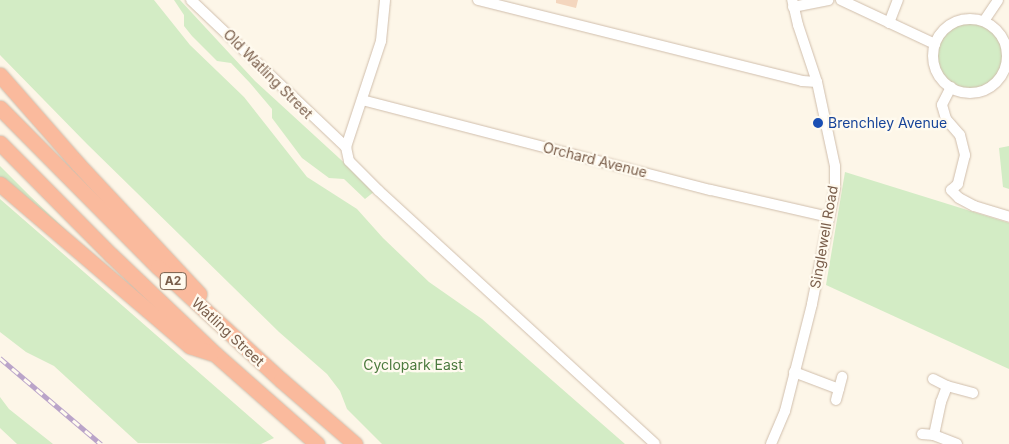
<!DOCTYPE html>
<style>
body{margin:0}
#map{position:relative;width:1009px;height:444px;overflow:hidden;background:#fdf6e8;font-family:Inter,sans-serif}
div>[style]{position:absolute}
[style*='--x']{left:calc(var(--x)*1px);top:calc(var(--y)*1px);width:calc(var(--w)*1px);rotate:calc(var(--a)*1deg)}
.green>*{inset:0;background:#d3ecc5}
.round{border-radius:50%}
.building>*{inset:0;background:#f4d6be}
.roads{filter:drop-shadow(0 0 1px #d0beac) drop-shadow(0 0 1px #d0beac)}
.minor>*{height:10px;margin:-5px;padding:0 5px;transform-origin:5px;border-radius:5px;background:#fff}
.minor>.ring{margin:-5px;padding:0;box-sizing:content-box;background:none;border:10px solid #fff;border-radius:50%}
.highway>*{height:15px;margin:-7.5px;padding:0 7.5px;transform-origin:7.5px;border-radius:7.5px;background:#faba9d}
.rail>*{height:4.5px;margin-top:-2.25px;transform-origin:0;background:repeating-linear-gradient(90deg,#fffaef 0 8px,#baa4c9 0 16px);box-sizing:border-box;border-block:1px solid #baa4c9}
.dots>*{width:14px;height:14px;translate:-50% -50%;box-sizing:border-box;border:2px solid #fffaef;border-radius:50%}
span{translate:-50% -50%;white-space:nowrap;text-align:center;line-height:1.15;-webkit-text-stroke:4.5px #fffaef;paint-order:stroke}
.shield-label span{padding:1px 4px;background:#fffaef;border:1px solid;border-radius:4px;-webkit-text-stroke-width:0}
.shield-label{font-size:12px;color:#795d4a;font-weight:700}
.street-label{font-size:14px;color:#795d4a}
.transit-label{font-size:14px;color:#164399}
.left{translate:0 -50%;text-align:left}
.park-label{font-size:14px;color:#4c7a3e}
</style>
<div id="map">
<div class="green">
<div style="clip-path:polygon(0 0,154px 0,190px 45px,244px 97px,307px 177px,357px 209px,383px 238px,429px 282px,482px 319px,625px 444px,382px 444px,347px 409px,340px 391px,327px 374px,279px 332px,87px 144px,0 55px)"></div>
<div style="clip-path:polygon(174px 0,180px 0,255px 81px,375px 191px,365px 199px,344px 179px,329px 178px,302px 158px,272px 118px,272px 109px,250px 83px,231px 63px,217px 61px,192px 36px,184px 26px,184px 15px)"></div>
<div class="round" style="left:936px;top:22px;width:68px;height:68px"></div>
<div style="clip-path:polygon(1009px 146px,1009px 189px,1003px 187px,999px 148px)"></div>
<div style="clip-path:polygon(0 166px,30px 196px,96px 259px,0 180px)"></div>
<div style="clip-path:polygon(845px 172px,1009px 223px,1009px 369px,826px 285px)"></div>
<div style="clip-path:polygon(0 199px,92px 279px,274px 438px,261px 444px,138px 443px,54px 366px,26px 352px,0 332px)"></div>
<div style="clip-path:polygon(0 397px,9px 409px,53px 444px,17px 444px,0 428px)"></div>
</div>
<div class="building">
<div style="clip-path:polygon(556px 0,578px 0,576px 8px,556px 3px)"></div>
</div>
<div class="roads">
<div class="minor">
<div style="--x:191;--y:0;--w:214;--a:43.5"></div>
<div style="--x:478;--y:0;--w:334;--a:14"></div>
<div style="--x:802;--y:81;--w:15;--a:4"></div>
<div style="--x:841;--y:0;--w:104;--a:25.1"></div>
<div style="--x:793;--y:7;--w:36;--a:-11"></div>
<div class="ring" style="left:933px;top:19px;width:64px;height:64px"></div>
<div style="--x:984;--y:21;--w:25;--a:-56"></div>
<div style="--x:889;--y:23;--w:25;--a:-69"></div>
<div style="--x:951;--y:87;--w:20;--a:117"></div>
<div style="--x:942;--y:105;--w:15;--a:74"></div>
<div style="--x:946;--y:119;--w:21;--a:49"></div>
<div style="--x:960;--y:135;--w:21;--a:76"></div>
<div style="--x:965;--y:155;--w:30;--a:104"></div>
<div style="--x:958;--y:184;--w:9;--a:139"></div>
<div style="--x:951;--y:190;--w:11;--a:45"></div>
<div style="--x:959;--y:198;--w:17;--a:28"></div>
<div style="--x:974;--y:206;--w:37;--a:17"></div>
<div style="--x:362;--y:100;--w:360;--a:14.5"></div>
<div style="--x:711;--y:190;--w:121;--a:12.9"></div>
<div style="--x:346;--y:147;--w:14;--a:78"></div>
<div style="--x:349;--y:161;--w:42;--a:45"></div>
<div style="--x:379;--y:191;--w:374;--a:42.5"></div>
<div style="--x:346;--y:147;--w:112;--a:-71.7"></div>
<div style="--x:381;--y:41;--w:41;--a:-84.4"></div>
<div style="--x:794;--y:372;--w:48;--a:20.7"></div>
<div style="--x:933;--y:379;--w:16;--a:27"></div>
<div style="--x:836;--y:400;--w:24;--a:-75"></div>
<div style="--x:922;--y:434;--w:12;--a:5"></div>
<div style="--x:771;--y:444;--w:36;--a:-67"></div>
<div style="--x:785;--y:411;--w:110;--a:-75.8"></div>
<div style="--x:812;--y:304;--w:118;--a:-78.8"></div>
<div style="--x:835;--y:188;--w:22;--a:-90"></div>
<div style="--x:835;--y:166;--w:86;--a:-102.1"></div>
<div style="--x:817;--y:82;--w:60;--a:-108.4"></div>
<div style="--x:798;--y:25;--w:26;--a:-103"></div>
<div style="--x:957;--y:444;--w:25;--a:-159"></div>
<div style="--x:934;--y:435;--w:34;--a:-78"></div>
<div style="--x:941;--y:402;--w:17;--a:-69"></div>
<div style="--x:947;--y:386;--w:27;--a:15"></div>
</div>
<div class="highway">
<div style="--x:0;--y:75;--w:117;--a:48.8"></div>
<div style="--x:77;--y:163;--w:179;--a:47"></div>
<div style="--x:0;--y:108;--w:224;--a:45.2"></div>
<div style="--x:158;--y:267;--w:167;--a:42.6"></div>
<div style="--x:281;--y:380;--w:98;--a:40.9"></div>
<div style="--x:0;--y:143;--w:158;--a:45.3"></div>
<div style="--x:111;--y:255;--w:144;--a:43.6"></div>
<div style="--x:215;--y:354;--w:136;--a:41.4"></div>
<div style="--x:0;--y:184;--w:250;--a:40.5"></div>
<div style="--x:190;--y:346;--w:22;--a:18"></div>
</div>
</div>
<div class="rail">
<div style="--x:0;--y:358;--w:133;--a:40.4"></div>
</div>
<div class="dots">
<div style="left:818px;top:123px;background:#1a4fb4"></div>
</div>
<div class="shield-label">
<span style="left:173px;top:281px">A2</span>
</div>
<div class="street-label">
<span style="left:268px;top:74px;rotate:45deg">Old Watling Street</span>
<span style="left:595px;top:160px;rotate:14deg">Orchard Avenue</span>
<span style="left:824px;top:237px;rotate:-80deg">Singlewell Road</span>
<span style="left:228px;top:332px;rotate:43deg">Watling Street</span>
</div>
<div class="transit-label">
<span class="left" style="left:828px;top:123px">Brenchley Avenue</span>
</div>
<div class="park-label">
<span style="left:413px;top:365px">Cyclopark East</span>
</div>
</div>
